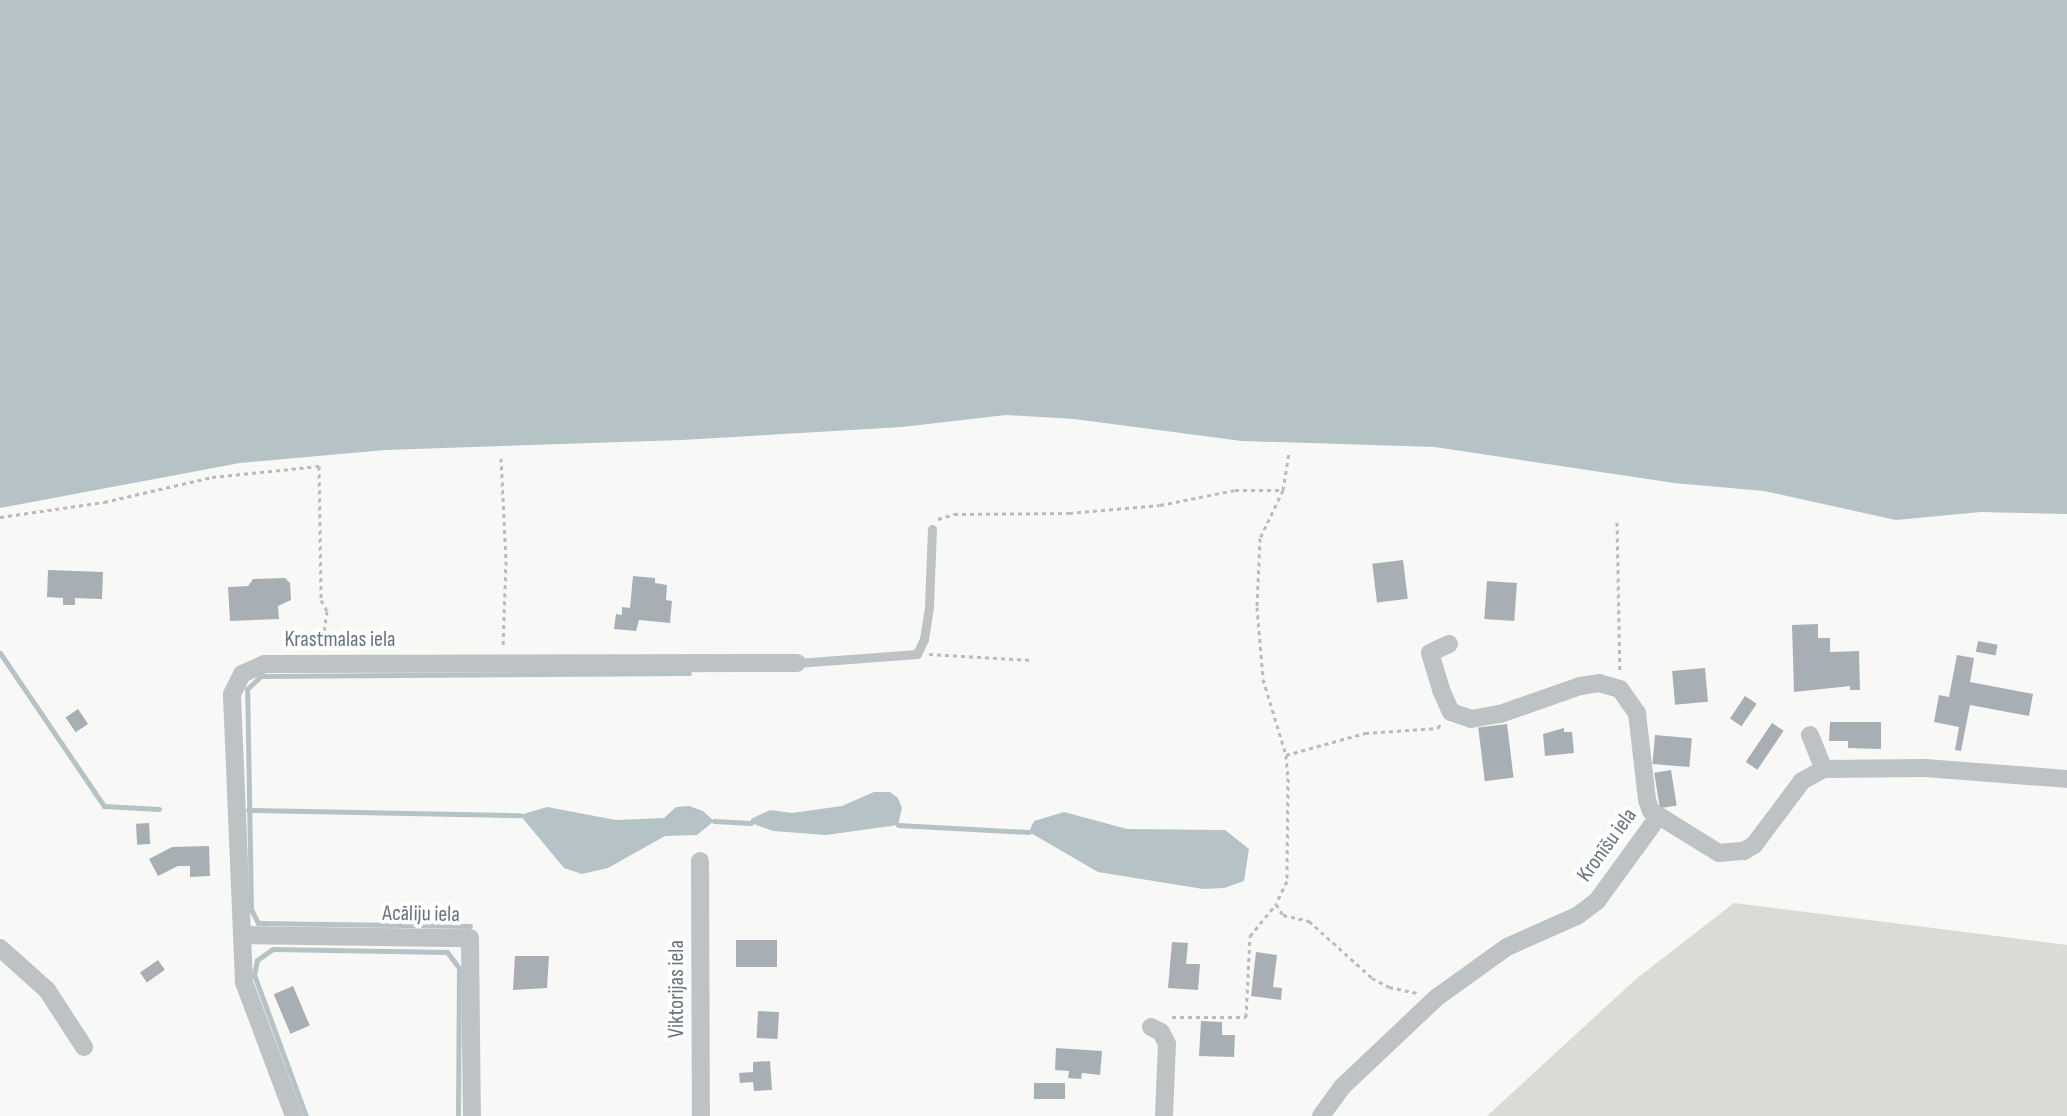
<!DOCTYPE html>
<meta charset="utf-8">
<style>
body{margin:0}
#map{position:relative;width:2067px;height:1116px;overflow:hidden;background:#f8f8f6;font-family:"Sofia Sans Condensed",sans-serif}
div>[style]{position:absolute}
[style*='--x']{left:calc(var(--x)*1px);top:calc(var(--y)*1px);width:calc(var(--w)*1px);rotate:calc(var(--a)*1deg)}
.green>*{inset:0;background:#d8dcd5}
.water>*{inset:0;background:#b6c3c6}
.stream>*{height:5px;margin:-2.5px;padding:0 2.5px;transform-origin:2.5px;border-radius:2.5px;background:#b6c3c6}
.building>*{inset:0;background:#a8afb4;transform-origin:0 0}
.path>*{height:3px;margin-top:-1.5px;transform-origin:0;background:repeating-linear-gradient(90deg,#b8bcbe 0 4px,transparent 0 8px)}
.service>*{height:9px;margin:-4.5px;padding:0 4.5px;transform-origin:4.5px;border-radius:4.5px;background:#bdc2c5}
.minor>*{height:18px;margin:-9px;padding:0 9px;transform-origin:9px;border-radius:9px;background:#bdc2c5}
span{translate:-50% -50%;white-space:nowrap;text-align:center;line-height:1.15;-webkit-text-stroke:8px #fff;paint-order:stroke}
.street-label{font-size:22px;color:#66757e}
</style>
<div id="map">
<div class="green">
<div style="clip-path:polygon(1734px 903px,2067px 945px,2067px 1116px,1487px 1116px,1636px 979px)"></div>
</div>
<div class="water">
<div style="clip-path:polygon(0 0,2067px 0,2067px 514px,1981px 512px,1896px 520px,1764px 491px,1674px 483px,1435px 447px,1242px 441px,1074px 419px,1006px 415px,902px 427px,682px 440px,385px 450px,240px 463px,0 508px)"></div>
<div style="clip-path:polygon(874px 792px,890px 792px,898px 798px,902px 808px,898px 825px,826px 835px,773px 831px,751px 823px,751px 819px,770px 810px,792px 813px,842px 806px)"></div>
<div style="clip-path:polygon(689px 806px,703px 811px,714px 821px,697px 835px,665px 836px,608px 868px,582px 874px,564px 868px,520px 815px,547px 807px,616px 820px,664px 818px,676px 807px)"></div>
<div style="clip-path:polygon(1064px 812px,1127px 829px,1225px 830px,1249px 849px,1244px 881px,1224px 888px,1203px 889px,1098px 872px,1029px 832px,1034px 821px)"></div>
</div>
<div class="stream">
<div style="--x:0;--y:653;--w:185;--a:55.8"></div>
<div style="--x:104;--y:806;--w:55;--a:3.1"></div>
<div style="--x:248;--y:810;--w:272;--a:1.1"></div>
<div style="--x:714;--y:821;--w:37;--a:3"></div>
<div style="--x:898;--y:825;--w:131;--a:3.1"></div>
<div style="--x:470;--y:926;--w:212;--a:-179.2"></div>
<div style="--x:258;--y:923;--w:16;--a:-117"></div>
<div style="--x:251;--y:909;--w:220;--a:-91"></div>
<div style="--x:247;--y:689;--w:19;--a:-43"></div>
<div style="--x:261;--y:676;--w:428;--a:-0.4"></div>
<div style="--x:306;--y:1116;--w:150;--a:-110.2"></div>
<div style="--x:254;--y:975;--w:15;--a:-79"></div>
<div style="--x:257;--y:960;--w:19;--a:-35"></div>
<div style="--x:273;--y:949;--w:174;--a:1"></div>
<div style="--x:447;--y:952;--w:20;--a:53"></div>
<div style="--x:459;--y:968;--w:148;--a:90.4"></div>
</div>
<div class="building">
<div style="left:1403px;top:560px;width:39px;height:31px;rotate:83deg"></div>
<div style="clip-path:polygon(48px 570px,103px 572px,102px 599px,75px 598px,75px 605px,63px 605px,63px 598px,47px 597px)"></div>
<div style="clip-path:polygon(633px 576px,655px 578px,655px 583px,667px 585px,666px 600px,672px 601px,670px 623px,639px 620px,636px 631px,614px 629px,616px 614px,622px 615px,622px 607px,630px 608px)"></div>
<div style="clip-path:polygon(285px 578px,290px 583px,291px 600px,278px 606px,279px 619px,230px 621px,228px 587px,248px 586px,253px 579px)"></div>
<div style="left:1487px;top:581px;width:30px;height:38px;rotate:4deg"></div>
<div style="clip-path:polygon(1818px 624px,1818px 638px,1830px 638px,1830px 652px,1859px 651px,1860px 690px,1850px 690px,1850px 686px,1794px 692px,1792px 625px)"></div>
<div style="left:1978px;top:641px;width:20px;height:11px;rotate:11deg"></div>
<div style="clip-path:polygon(1957px 655px,1974px 658px,1970px 682px,2033px 694px,2029px 716px,1970px 705px,1961px 751px,1955px 750px,1959px 727px,1934px 722px,1939px 695px,1949px 697px)"></div>
<div style="left:1705px;top:668px;width:34px;height:33px;rotate:85deg"></div>
<div style="left:1745px;top:696px;width:14px;height:27px;rotate:34deg"></div>
<div style="left:78px;top:709px;width:18px;height:15px;rotate:56deg"></div>
<div style="clip-path:polygon(1830px 722px,1881px 722px,1881px 749px,1848px 748px,1848px 741px,1829px 741px)"></div>
<div style="left:1772px;top:723px;width:14px;height:47px;rotate:34deg"></div>
<div style="left:1507px;top:724px;width:54px;height:29px;rotate:83deg"></div>
<div style="clip-path:polygon(1564px 728px,1564px 732px,1572px 732px,1574px 753px,1545px 756px,1543px 734px)"></div>
<div style="left:1655px;top:735px;width:37px;height:29px;rotate:5deg"></div>
<div style="left:1671px;top:770px;width:36px;height:17px;rotate:81deg"></div>
<div style="left:149px;top:823px;width:21px;height:13px;rotate:87deg"></div>
<div style="clip-path:polygon(209px 846px,210px 876px,190px 877px,190px 866px,178px 866px,158px 876px,149px 859px,172px 847px)"></div>
<div style="left:736px;top:940px;width:41px;height:27px"></div>
<div style="clip-path:polygon(1172px 942px,1188px 943px,1186px 964px,1200px 964px,1198px 990px,1168px 988px)"></div>
<div style="clip-path:polygon(1256px 952px,1277px 955px,1273px 987px,1282px 988px,1281px 1000px,1251px 996px)"></div>
<div style="clip-path:polygon(515px 956px,549px 956px,547px 988px,513px 990px)"></div>
<div style="left:158px;top:960px;width:12px;height:22px;rotate:55deg"></div>
<div style="left:293px;top:986px;width:43px;height:21px;rotate:67deg"></div>
<div style="left:758px;top:1011px;width:21px;height:27px;rotate:3deg"></div>
<div style="clip-path:polygon(1201px 1021px,1222px 1022px,1222px 1035px,1235px 1035px,1234px 1057px,1199px 1056px)"></div>
<div style="clip-path:polygon(1056px 1048px,1102px 1051px,1100px 1075px,1082px 1073px,1081px 1079px,1068px 1078px,1069px 1071px,1055px 1070px)"></div>
<div style="clip-path:polygon(770px 1061px,772px 1090px,754px 1091px,753px 1082px,740px 1083px,739px 1073px,753px 1072px,753px 1062px)"></div>
<div style="left:1034px;top:1083px;width:31px;height:16px"></div>
</div>
<div class="path">
<div style="--x:501;--y:458;--w:103;--a:87.2"></div>
<div style="--x:506;--y:561;--w:86;--a:92"></div>
<div style="--x:1283;--y:490;--w:53;--a:115.6"></div>
<div style="--x:1260;--y:538;--w:69;--a:92.5"></div>
<div style="--x:1257;--y:607;--w:72;--a:85.2"></div>
<div style="--x:1263;--y:679;--w:79;--a:73.2"></div>
<div style="--x:1286;--y:755;--w:23;--a:85"></div>
<div style="--x:1288;--y:778;--w:103;--a:90.6"></div>
<div style="--x:1287;--y:881;--w:25;--a:116"></div>
<div style="--x:1276;--y:904;--w:13;--a:58"></div>
<div style="--x:1283;--y:915;--w:27;--a:13"></div>
<div style="--x:1309;--y:921;--w:85;--a:42.1"></div>
<div style="--x:1372;--y:978;--w:19;--a:28"></div>
<div style="--x:1389;--y:987;--w:29;--a:12"></div>
<div style="--x:0;--y:517;--w:105;--a:-8.2"></div>
<div style="--x:104;--y:502;--w:111;--a:-13"></div>
<div style="--x:212;--y:477;--w:108;--a:-5.9"></div>
<div style="--x:319;--y:466;--w:134;--a:89.1"></div>
<div style="--x:321;--y:600;--w:13;--a:61"></div>
<div style="--x:327;--y:611;--w:36;--a:98"></div>
<div style="--x:938;--y:519;--w:17;--a:-17"></div>
<div style="--x:954;--y:514;--w:115;--a:-0.5"></div>
<div style="--x:1069;--y:513;--w:91;--a:-5"></div>
<div style="--x:1160;--y:505;--w:76;--a:-11.3"></div>
<div style="--x:1235;--y:490;--w:48;--a:0"></div>
<div style="--x:1283;--y:490;--w:36;--a:-81"></div>
<div style="--x:1617;--y:522;--w:151;--a:88.9"></div>
<div style="--x:929;--y:654;--w:103;--a:3.3"></div>
<div style="--x:1286;--y:755;--w:82;--a:-15.6"></div>
<div style="--x:1365;--y:733;--w:73;--a:-3.9"></div>
<div style="--x:1438;--y:728;--w:4;--a:-63"></div>
<div style="--x:1172;--y:1017;--w:74;--a:0"></div>
<div style="--x:1246;--y:1017;--w:81;--a:-87.2"></div>
<div style="--x:1250;--y:936;--w:41;--a:-50.9"></div>
</div>
<div class="service">
<div style="--x:797;--y:663;--w:120;--a:-4.3"></div>
<div style="--x:917;--y:654;--w:17;--a:-65"></div>
<div style="--x:924;--y:639;--w:33;--a:-81"></div>
<div style="--x:929;--y:606;--w:77;--a:-87.8"></div>
</div>
<div class="minor">
<div style="--x:1449;--y:644;--w:21;--a:155"></div>
<div style="--x:1430;--y:653;--w:39;--a:73"></div>
<div style="--x:1441;--y:690;--w:24;--a:66"></div>
<div style="--x:1451;--y:712;--w:21;--a:19"></div>
<div style="--x:1471;--y:719;--w:29;--a:-10"></div>
<div style="--x:1500;--y:714;--w:85;--a:-19.3"></div>
<div style="--x:1580;--y:686;--w:19;--a:-9"></div>
<div style="--x:1599;--y:683;--w:22;--a:16"></div>
<div style="--x:1620;--y:689;--w:29;--a:55"></div>
<div style="--x:1637;--y:713;--w:88;--a:83.4"></div>
<div style="--x:1647;--y:800;--w:12;--a:70"></div>
<div style="--x:1651;--y:811;--w:80;--a:31.7"></div>
<div style="--x:1719;--y:853;--w:25;--a:-5"></div>
<div style="--x:1744;--y:851;--w:12;--a:-31"></div>
<div style="--x:1754;--y:845;--w:80;--a:-53.1"></div>
<div style="--x:1802;--y:781;--w:25;--a:-29"></div>
<div style="--x:1824;--y:769;--w:101;--a:-0.6"></div>
<div style="--x:1925;--y:768;--w:142;--a:4.4"></div>
<div style="--x:1810;--y:735;--w:37;--a:68"></div>
<div style="--x:700;--y:861;--w:255;--a:89.8"></div>
<div style="--x:243;--y:935;--w:227;--a:0.8"></div>
<div style="--x:470;--y:938;--w:178;--a:89.4"></div>
<div style="--x:0;--y:948;--w:63;--a:41.8"></div>
<div style="--x:47;--y:990;--w:68;--a:57"></div>
<div style="--x:1151;--y:1027;--w:11;--a:27"></div>
<div style="--x:1161;--y:1032;--w:13;--a:63"></div>
<div style="--x:1167;--y:1044;--w:72;--a:92.4"></div>
<div style="--x:294;--y:1116;--w:143;--a:-110.5"></div>
<div style="--x:244;--y:982;--w:288;--a:-92.4"></div>
<div style="--x:232;--y:694;--w:22;--a:-63"></div>
<div style="--x:242;--y:674;--w:24;--a:-24"></div>
<div style="--x:264;--y:664;--w:533;--a:-0.11"></div>
<div style="--x:1321;--y:1116;--w:36;--a:-54"></div>
<div style="--x:1342;--y:1087;--w:129;--a:-43.4"></div>
<div style="--x:1436;--y:998;--w:87;--a:-35.7"></div>
<div style="--x:1507;--y:947;--w:77;--a:-23.9"></div>
<div style="--x:1577;--y:916;--w:25;--a:-37"></div>
<div style="--x:1597;--y:901;--w:104;--a:-54"></div>
</div>
<div class="street-label">
<span style="left:340px;top:640px">Krastmalas iela</span>
<span style="left:1607px;top:845px;rotate:-54deg">Kronīšu iela</span>
<span style="left:421px;top:914px;rotate:1deg">Acāliju iela</span>
<span style="left:677px;top:989px;rotate:-90deg">Viktorijas iela</span>
</div>
</div>
